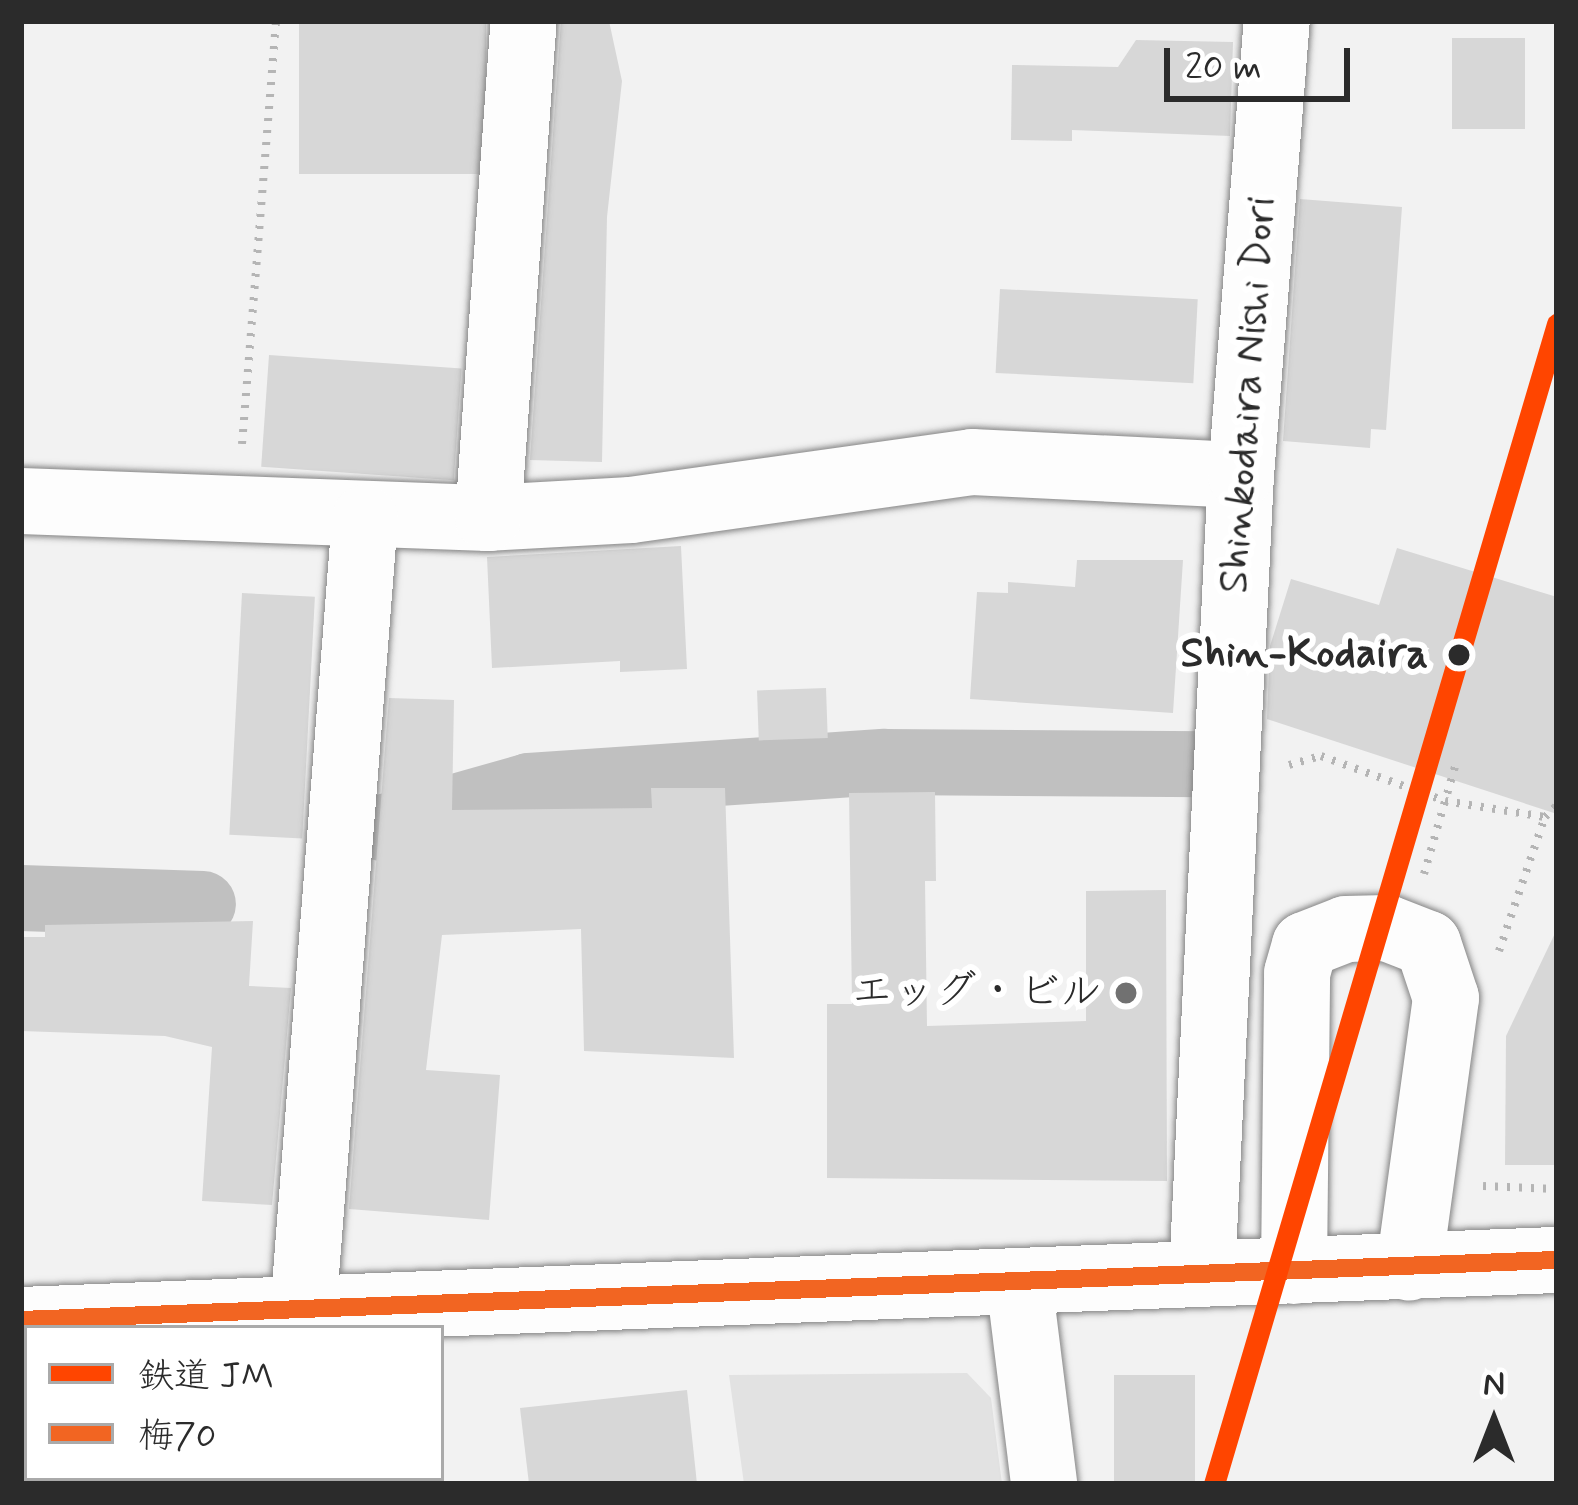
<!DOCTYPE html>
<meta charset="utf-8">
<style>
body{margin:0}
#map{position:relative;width:1578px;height:1505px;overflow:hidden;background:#f2f2f2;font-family:Mynerve,"Klee One",sans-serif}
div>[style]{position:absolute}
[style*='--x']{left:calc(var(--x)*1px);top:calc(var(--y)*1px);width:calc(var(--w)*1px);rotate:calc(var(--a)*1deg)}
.built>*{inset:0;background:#e2e2e2}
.canal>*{height:66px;margin:-33px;padding:0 33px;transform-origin:33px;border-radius:33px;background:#c0c0c0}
.building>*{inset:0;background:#d7d7d7;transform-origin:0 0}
.path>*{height:8px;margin-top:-4px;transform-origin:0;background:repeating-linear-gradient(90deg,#b5b5b5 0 3px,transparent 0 12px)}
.roads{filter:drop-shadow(0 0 3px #858585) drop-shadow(0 0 3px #858585)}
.minor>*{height:66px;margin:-33px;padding:0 33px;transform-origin:33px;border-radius:33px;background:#fdfdfd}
.major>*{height:66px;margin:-33px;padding:0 33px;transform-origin:33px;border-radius:33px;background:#fdfdfd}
.bus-1>*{height:18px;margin:-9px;padding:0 9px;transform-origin:9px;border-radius:9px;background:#f26522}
.rail-1>*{height:21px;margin:-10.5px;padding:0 10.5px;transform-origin:10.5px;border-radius:10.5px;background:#ff4500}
.dots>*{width:33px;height:33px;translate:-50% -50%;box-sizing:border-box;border:6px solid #fff;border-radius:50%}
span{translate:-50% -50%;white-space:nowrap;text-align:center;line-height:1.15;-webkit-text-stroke:12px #fff;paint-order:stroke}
.street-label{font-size:42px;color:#2b2b2b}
.stop-label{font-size:42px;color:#2b2b2b;font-weight:700}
.right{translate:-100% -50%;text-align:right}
.poi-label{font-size:42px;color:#2b2b2b}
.frame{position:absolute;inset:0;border:24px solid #2b2b2b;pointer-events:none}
.legend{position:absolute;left:24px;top:1325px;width:420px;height:156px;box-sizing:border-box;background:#fff;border:3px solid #aaa;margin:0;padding:15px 21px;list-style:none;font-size:36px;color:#2b2b2b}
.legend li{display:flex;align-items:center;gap:24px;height:60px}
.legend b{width:60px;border:3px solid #aaa}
.north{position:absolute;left:1434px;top:1361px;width:120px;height:120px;-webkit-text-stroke:9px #fff;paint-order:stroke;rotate:0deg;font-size:33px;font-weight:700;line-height:48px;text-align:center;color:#2b2b2b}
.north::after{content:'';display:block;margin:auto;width:42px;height:54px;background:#2b2b2b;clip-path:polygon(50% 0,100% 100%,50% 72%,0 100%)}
.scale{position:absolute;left:1164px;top:48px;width:186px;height:54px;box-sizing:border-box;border:6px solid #2b2b2b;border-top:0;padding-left:15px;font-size:36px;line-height:42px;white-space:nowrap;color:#2b2b2b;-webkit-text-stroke:9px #fff;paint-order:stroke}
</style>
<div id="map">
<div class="built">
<div style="clip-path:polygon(967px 1373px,991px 1398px,1002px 1484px,744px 1484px,729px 1375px)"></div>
</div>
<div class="canal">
<div style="--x:381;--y:828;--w:154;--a:-15.8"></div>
<div style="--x:529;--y:786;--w:357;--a:-3.9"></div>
<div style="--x:885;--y:762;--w:324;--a:0.4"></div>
<div style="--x:21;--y:898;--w:182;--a:1.9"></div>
</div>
<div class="building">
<div style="left:299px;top:21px;width:187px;height:153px"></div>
<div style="clip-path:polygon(561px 21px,609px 21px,622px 81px,607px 217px,602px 462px,530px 460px)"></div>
<div style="left:1452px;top:38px;width:73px;height:91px"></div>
<div style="clip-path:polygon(1136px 40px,1233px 42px,1230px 136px,1072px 130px,1072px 141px,1011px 140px,1012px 65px,1118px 67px)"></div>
<div style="clip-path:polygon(1300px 199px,1402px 207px,1386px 430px,1371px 429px,1370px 448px,1283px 441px)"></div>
<div style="left:1000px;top:289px;width:198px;height:84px;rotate:3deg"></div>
<div style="left:269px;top:355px;width:193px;height:112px;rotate:4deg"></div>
<div style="clip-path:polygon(681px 546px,687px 669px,620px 672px,620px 661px,492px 668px,487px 557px)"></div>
<div style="clip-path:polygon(1397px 548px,1557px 597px,1557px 814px,1267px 719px,1270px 646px,1291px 579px,1379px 605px)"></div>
<div style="clip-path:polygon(1077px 560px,1183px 560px,1173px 713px,970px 699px,977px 592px,1008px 593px,1008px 582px,1075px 587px)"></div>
<div style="left:242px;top:593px;width:73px;height:242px;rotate:3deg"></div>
<div style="left:826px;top:688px;width:50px;height:69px;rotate:88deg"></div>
<div style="clip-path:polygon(389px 698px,454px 700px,452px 810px,652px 808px,651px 788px,725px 788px,734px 1058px,584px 1051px,581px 929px,442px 935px,426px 1070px,500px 1075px,489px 1220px,349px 1209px)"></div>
<div style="clip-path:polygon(935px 792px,936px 881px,925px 881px,927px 1026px,1086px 1021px,1086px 891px,1166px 890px,1167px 1181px,827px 1178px,827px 1004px,852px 1004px,849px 793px)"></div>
<div style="clip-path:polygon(253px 921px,249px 986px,291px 988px,272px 1205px,202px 1201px,212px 1047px,165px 1036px,21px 1031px,21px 937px,45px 937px,45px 925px)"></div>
<div style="clip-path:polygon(1557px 929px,1557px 1165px,1505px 1165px,1506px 1036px)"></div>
<div style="left:1114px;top:1375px;width:81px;height:109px"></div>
<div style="clip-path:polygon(687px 1390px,697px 1484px,529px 1484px,520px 1408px)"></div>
</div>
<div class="path">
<div style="--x:242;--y:444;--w:424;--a:-85.4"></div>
<div style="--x:1289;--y:765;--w:33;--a:-16"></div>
<div style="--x:1321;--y:756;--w:132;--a:19.9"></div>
<div style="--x:1445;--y:801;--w:101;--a:9.1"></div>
<div style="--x:1424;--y:874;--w:119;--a:-73.9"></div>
<div style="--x:1499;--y:951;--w:142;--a:-71.1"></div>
<div style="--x:1545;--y:817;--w:17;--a:-45"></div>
<div style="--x:1483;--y:1186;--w:74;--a:2.3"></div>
</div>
<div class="roads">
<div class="minor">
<div style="--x:21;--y:501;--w:467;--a:2.1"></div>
<div style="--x:488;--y:518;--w:143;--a:-3.2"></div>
<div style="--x:631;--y:510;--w:344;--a:-8"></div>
<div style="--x:972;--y:462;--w:269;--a:2.8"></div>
<div style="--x:488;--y:518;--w:498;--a:-85.9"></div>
<div style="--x:1294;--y:1271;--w:298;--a:-89.4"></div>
<div style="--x:1297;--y:973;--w:29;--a:-74"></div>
<div style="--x:1305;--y:945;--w:44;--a:-21.3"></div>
<div style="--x:1346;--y:929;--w:41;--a:-1.4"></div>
<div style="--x:1387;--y:928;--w:44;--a:21.3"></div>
<div style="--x:1428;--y:944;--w:57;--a:71.6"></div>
<div style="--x:1446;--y:998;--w:272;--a:97.8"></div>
<div style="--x:1202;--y:1274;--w:800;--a:-87.21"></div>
<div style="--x:1241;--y:475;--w:455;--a:-85.5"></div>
<div style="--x:1019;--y:1282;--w:204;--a:82.9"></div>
<div style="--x:303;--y:1312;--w:796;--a:-85.54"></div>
<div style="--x:220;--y:1478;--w:6;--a:81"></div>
</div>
<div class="major">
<div style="--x:21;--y:1320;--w:1537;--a:-2.24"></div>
</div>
</div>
<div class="bus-1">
<div style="--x:21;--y:1320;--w:1537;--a:-2.24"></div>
</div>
<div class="rail-1">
<div style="--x:1214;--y:1484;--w:1210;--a:-73.53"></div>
</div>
<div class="dots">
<div style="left:1459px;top:655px;background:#2b2b2b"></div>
<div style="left:1126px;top:993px;background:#717171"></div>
</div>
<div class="street-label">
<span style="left:1249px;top:395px;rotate:-86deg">Shinkodaira Nishi Dori</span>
</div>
<div class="stop-label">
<span class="right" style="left:1428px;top:655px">Shin-Kodaira</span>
</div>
<div class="poi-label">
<span class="right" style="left:1102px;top:993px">エッグ・ビル</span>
</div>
<div class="frame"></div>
<ul class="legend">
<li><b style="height:15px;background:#ff4500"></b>鉄道 JM</li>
<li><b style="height:15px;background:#f26522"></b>梅70</li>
</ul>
<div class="north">N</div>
<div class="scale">20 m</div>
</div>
